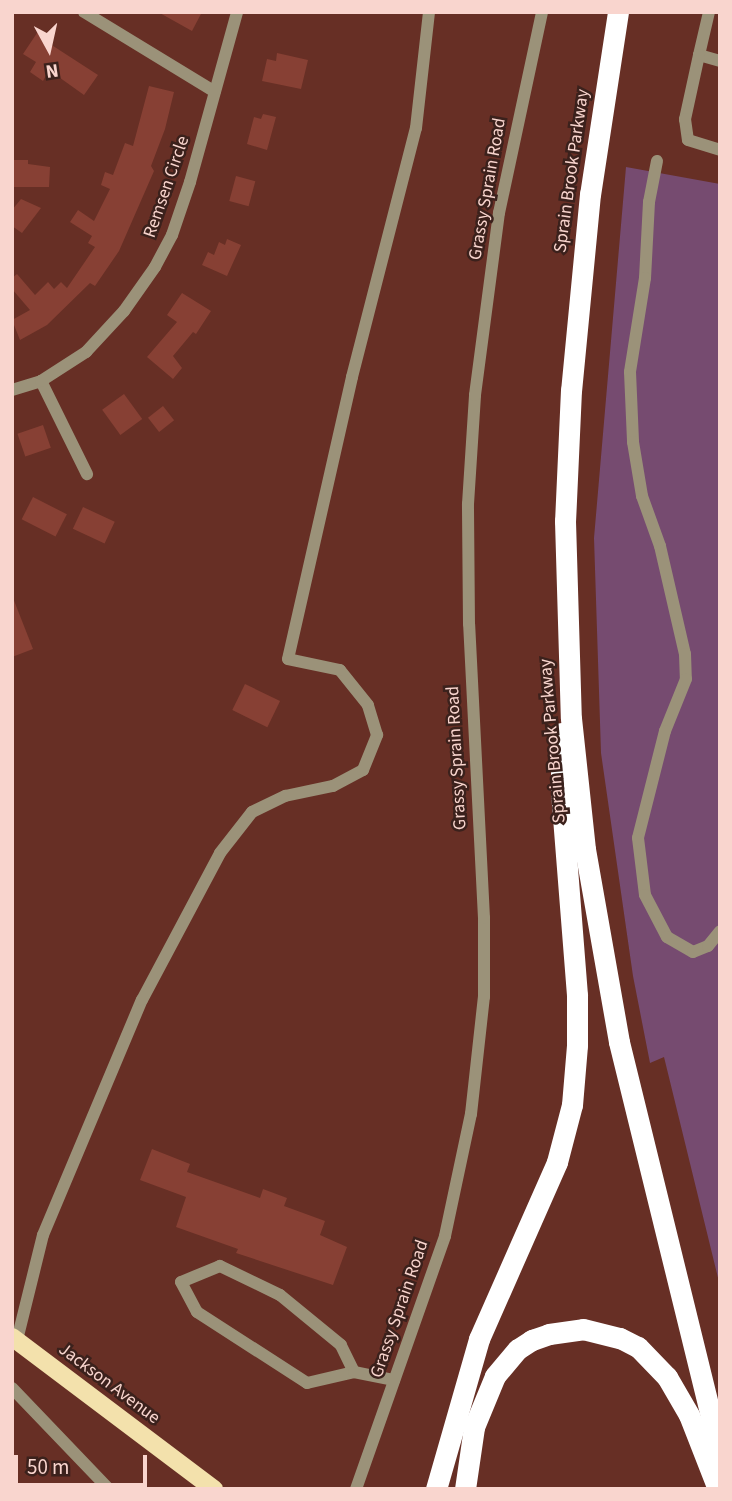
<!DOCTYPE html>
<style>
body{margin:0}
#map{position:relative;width:732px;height:1501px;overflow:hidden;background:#672f25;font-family:"Source Sans 3",sans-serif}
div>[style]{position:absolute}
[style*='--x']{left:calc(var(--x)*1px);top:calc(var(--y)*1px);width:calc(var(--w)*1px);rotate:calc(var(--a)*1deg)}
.green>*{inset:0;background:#764b70}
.building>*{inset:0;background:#874034;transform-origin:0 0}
.minor>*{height:12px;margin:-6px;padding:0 6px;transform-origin:6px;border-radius:6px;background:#9b9279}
.major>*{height:18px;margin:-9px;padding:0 9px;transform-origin:9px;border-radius:9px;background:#f3e1ac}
.highway>*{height:21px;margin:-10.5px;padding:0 10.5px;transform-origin:10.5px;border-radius:10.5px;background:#fff}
span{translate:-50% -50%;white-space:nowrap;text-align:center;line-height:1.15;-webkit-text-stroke:5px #3b211c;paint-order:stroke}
.street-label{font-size:18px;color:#f9d5ce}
.frame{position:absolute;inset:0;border:14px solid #f9d5ce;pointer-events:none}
.north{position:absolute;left:14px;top:14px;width:70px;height:70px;-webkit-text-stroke:5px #3b211c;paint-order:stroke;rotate:172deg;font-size:19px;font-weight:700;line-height:28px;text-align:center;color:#f9d5ce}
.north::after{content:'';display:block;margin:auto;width:24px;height:32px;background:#f9d5ce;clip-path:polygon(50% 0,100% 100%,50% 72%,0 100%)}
.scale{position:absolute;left:14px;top:1455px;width:133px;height:32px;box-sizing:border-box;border:4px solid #f9d5ce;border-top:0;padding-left:9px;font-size:21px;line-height:24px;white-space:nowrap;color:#f9d5ce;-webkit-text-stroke:5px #3b211c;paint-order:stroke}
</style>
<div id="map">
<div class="green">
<div style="clip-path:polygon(626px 167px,720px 184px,720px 1286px,664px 1057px,650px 1063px,633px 976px,601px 753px,594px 538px)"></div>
</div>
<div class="building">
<div style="clip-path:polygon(158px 12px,202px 12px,192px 31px)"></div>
<div style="clip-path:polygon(39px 30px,50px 38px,47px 42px,98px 75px,84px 95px,49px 70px,43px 81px,30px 72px,36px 62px,23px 54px)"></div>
<div style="clip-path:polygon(277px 53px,308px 60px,301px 89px,262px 81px,267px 59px,276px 61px)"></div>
<div style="clip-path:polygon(149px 86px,174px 92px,165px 129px,151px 166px,154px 171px,119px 251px,95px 286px,90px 283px,47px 325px,20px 340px,12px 320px,30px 310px,12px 289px,12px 278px,17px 274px,35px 295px,48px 282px,54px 289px,61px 282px,67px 288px,95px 247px,88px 243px,92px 236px,70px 222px,78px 210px,94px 221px,110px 189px,101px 185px,105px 172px,113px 175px,125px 143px,133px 146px)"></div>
<div style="clip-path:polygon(263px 114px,276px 117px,267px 150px,247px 144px,254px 117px,261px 119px)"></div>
<div style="clip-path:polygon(14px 160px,28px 160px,28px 164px,50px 167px,49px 187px,13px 187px)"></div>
<div style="left:236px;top:176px;width:20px;height:26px;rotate:15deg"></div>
<div style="clip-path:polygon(21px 199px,41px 208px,22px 233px,12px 226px,12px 210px)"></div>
<div style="clip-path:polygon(227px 239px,241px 245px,227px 276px,202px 265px,208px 252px,214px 255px,219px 242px,225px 245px)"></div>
<div style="clip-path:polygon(182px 293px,211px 311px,196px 334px,193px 332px,173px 356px,182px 368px,173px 379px,147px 357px,177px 322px,167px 315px)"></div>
<div style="left:124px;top:394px;width:31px;height:27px;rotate:54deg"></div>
<div style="left:163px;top:406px;width:18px;height:19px;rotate:52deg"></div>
<div style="left:43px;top:425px;width:24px;height:27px;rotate:71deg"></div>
<div style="left:33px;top:497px;width:38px;height:25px;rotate:27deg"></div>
<div style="left:83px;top:507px;width:35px;height:24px;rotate:25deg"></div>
<div style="clip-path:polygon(13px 598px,33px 649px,12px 657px,12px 599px)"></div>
<div style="left:245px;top:684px;width:39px;height:29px;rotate:26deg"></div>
<div style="clip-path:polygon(152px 1149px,190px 1164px,187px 1172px,260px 1198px,263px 1189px,287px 1198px,284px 1206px,325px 1221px,320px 1235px,347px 1247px,333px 1285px,236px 1253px,238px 1249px,176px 1227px,186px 1197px,140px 1180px)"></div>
</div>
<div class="minor">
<div style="--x:84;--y:12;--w:153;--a:31.4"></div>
<div style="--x:709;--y:12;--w:44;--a:103.1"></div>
<div style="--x:699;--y:55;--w:22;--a:16"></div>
<div style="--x:699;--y:55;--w:66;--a:102.3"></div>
<div style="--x:685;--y:119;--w:21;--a:82"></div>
<div style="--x:688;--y:140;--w:34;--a:17"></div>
<div style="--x:657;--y:161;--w:42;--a:101"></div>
<div style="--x:649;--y:202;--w:76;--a:93"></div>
<div style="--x:645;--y:278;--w:95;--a:99.1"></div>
<div style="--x:630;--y:372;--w:70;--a:87.5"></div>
<div style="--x:633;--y:442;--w:55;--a:80.5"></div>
<div style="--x:642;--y:496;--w:53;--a:70.2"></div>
<div style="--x:660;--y:546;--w:111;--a:77"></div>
<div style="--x:685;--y:654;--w:25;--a:88"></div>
<div style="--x:686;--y:679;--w:56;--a:112"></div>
<div style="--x:665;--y:731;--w:110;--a:104.2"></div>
<div style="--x:638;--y:838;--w:57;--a:83"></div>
<div style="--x:645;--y:895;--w:47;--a:62.4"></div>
<div style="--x:667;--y:937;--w:30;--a:30"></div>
<div style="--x:693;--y:952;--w:16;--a:-22"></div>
<div style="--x:708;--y:946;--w:19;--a:-51"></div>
<div style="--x:41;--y:381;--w:104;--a:63.7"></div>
<div style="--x:12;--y:390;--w:30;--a:-17"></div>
<div style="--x:41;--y:381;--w:54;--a:-32.8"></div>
<div style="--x:86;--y:352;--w:56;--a:-47.2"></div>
<div style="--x:124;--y:311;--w:54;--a:-54.8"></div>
<div style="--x:155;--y:267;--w:36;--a:-62"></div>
<div style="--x:172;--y:235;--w:56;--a:-71.2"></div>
<div style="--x:190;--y:182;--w:176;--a:-74.5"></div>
<div style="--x:17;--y:1340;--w:108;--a:-76.1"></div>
<div style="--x:43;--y:1235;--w:255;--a:-67.2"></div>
<div style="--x:142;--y:1000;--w:166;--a:-62"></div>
<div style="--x:220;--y:853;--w:52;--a:-52"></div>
<div style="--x:252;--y:812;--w:37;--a:-26"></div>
<div style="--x:285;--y:796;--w:49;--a:-11.8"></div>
<div style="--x:333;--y:786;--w:34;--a:-28"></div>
<div style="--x:363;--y:770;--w:38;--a:-68"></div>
<div style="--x:377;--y:735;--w:31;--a:-107"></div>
<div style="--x:368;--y:705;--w:45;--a:-128.7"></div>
<div style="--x:340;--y:670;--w:53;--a:-168.1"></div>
<div style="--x:288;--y:659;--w:289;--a:-77.2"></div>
<div style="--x:352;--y:377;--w:257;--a:-75.6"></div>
<div style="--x:416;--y:128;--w:117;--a:-83.6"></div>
<div style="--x:354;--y:1372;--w:30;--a:-116"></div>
<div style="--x:341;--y:1345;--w:79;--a:-140.7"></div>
<div style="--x:280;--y:1295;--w:67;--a:-154.2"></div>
<div style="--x:220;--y:1266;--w:42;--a:157.7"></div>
<div style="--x:181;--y:1282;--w:34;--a:62"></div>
<div style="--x:197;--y:1312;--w:131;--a:32.8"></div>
<div style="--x:307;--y:1383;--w:48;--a:-13.2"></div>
<div style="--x:354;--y:1372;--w:41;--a:11.3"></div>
<div style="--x:12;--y:1388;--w:140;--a:46.2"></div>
<div style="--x:356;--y:1489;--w:268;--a:-70.6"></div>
<div style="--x:445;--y:1236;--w:125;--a:-78"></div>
<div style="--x:471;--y:1114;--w:118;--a:-83.7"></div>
<div style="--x:484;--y:997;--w:79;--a:-90"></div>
<div style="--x:484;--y:918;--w:294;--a:-92.9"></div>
<div style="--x:469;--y:624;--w:120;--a:-90.5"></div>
<div style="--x:468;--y:504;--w:109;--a:-86.3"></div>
<div style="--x:475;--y:395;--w:184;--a:-82.5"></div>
<div style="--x:499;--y:213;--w:206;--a:-77.9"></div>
</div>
<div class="major">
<div style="--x:12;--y:1337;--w:253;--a:37"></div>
</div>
<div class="highway">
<div style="--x:618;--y:12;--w:184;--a:98.7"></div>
<div style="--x:590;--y:194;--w:197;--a:95.5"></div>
<div style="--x:571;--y:390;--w:131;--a:92.6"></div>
<div style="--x:565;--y:521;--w:197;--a:88.3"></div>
<div style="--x:571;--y:718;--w:132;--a:83.9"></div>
<div style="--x:585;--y:849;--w:196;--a:80"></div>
<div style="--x:619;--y:1042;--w:424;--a:76.2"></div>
<div style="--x:436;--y:1489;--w:156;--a:-74"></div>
<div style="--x:479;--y:1339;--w:193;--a:-66.2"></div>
<div style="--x:557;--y:1162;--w:59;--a:-75.3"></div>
<div style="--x:572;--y:1105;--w:60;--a:-85.2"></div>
<div style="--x:577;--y:1045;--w:50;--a:-90"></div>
<div style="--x:577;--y:995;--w:205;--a:-94.5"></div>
<div style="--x:561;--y:791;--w:58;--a:-90"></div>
<div style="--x:465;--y:1489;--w:63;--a:-81.7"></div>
<div style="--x:474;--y:1427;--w:55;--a:-67.6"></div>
<div style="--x:495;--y:1376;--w:35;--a:-50"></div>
<div style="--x:518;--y:1349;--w:17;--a:-33"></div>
<div style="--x:532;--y:1340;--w:18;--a:-19"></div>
<div style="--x:549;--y:1334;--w:34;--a:-8"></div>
<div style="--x:583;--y:1329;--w:38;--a:14"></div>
<div style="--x:620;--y:1338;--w:20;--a:27"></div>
<div style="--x:638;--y:1347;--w:42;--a:46"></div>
<div style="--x:667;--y:1377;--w:44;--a:59.9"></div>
<div style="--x:689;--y:1415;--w:79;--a:68.6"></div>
</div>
<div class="street-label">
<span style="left:572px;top:171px;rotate:-82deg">Sprain Brook Parkway</span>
<span style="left:167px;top:187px;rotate:-71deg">Remsen Circle</span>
<span style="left:488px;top:189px;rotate:-80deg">Grassy Sprain Road</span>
<span style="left:553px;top:741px;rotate:-95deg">Sprain Brook Parkway</span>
<span style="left:457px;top:758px;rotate:-93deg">Grassy Sprain Road</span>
<span style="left:400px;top:1309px;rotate:-71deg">Grassy Sprain Road</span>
<span style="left:109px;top:1384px;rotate:37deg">Jackson Avenue</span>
</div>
<div class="frame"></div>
<div class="north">N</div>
<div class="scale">50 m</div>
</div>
